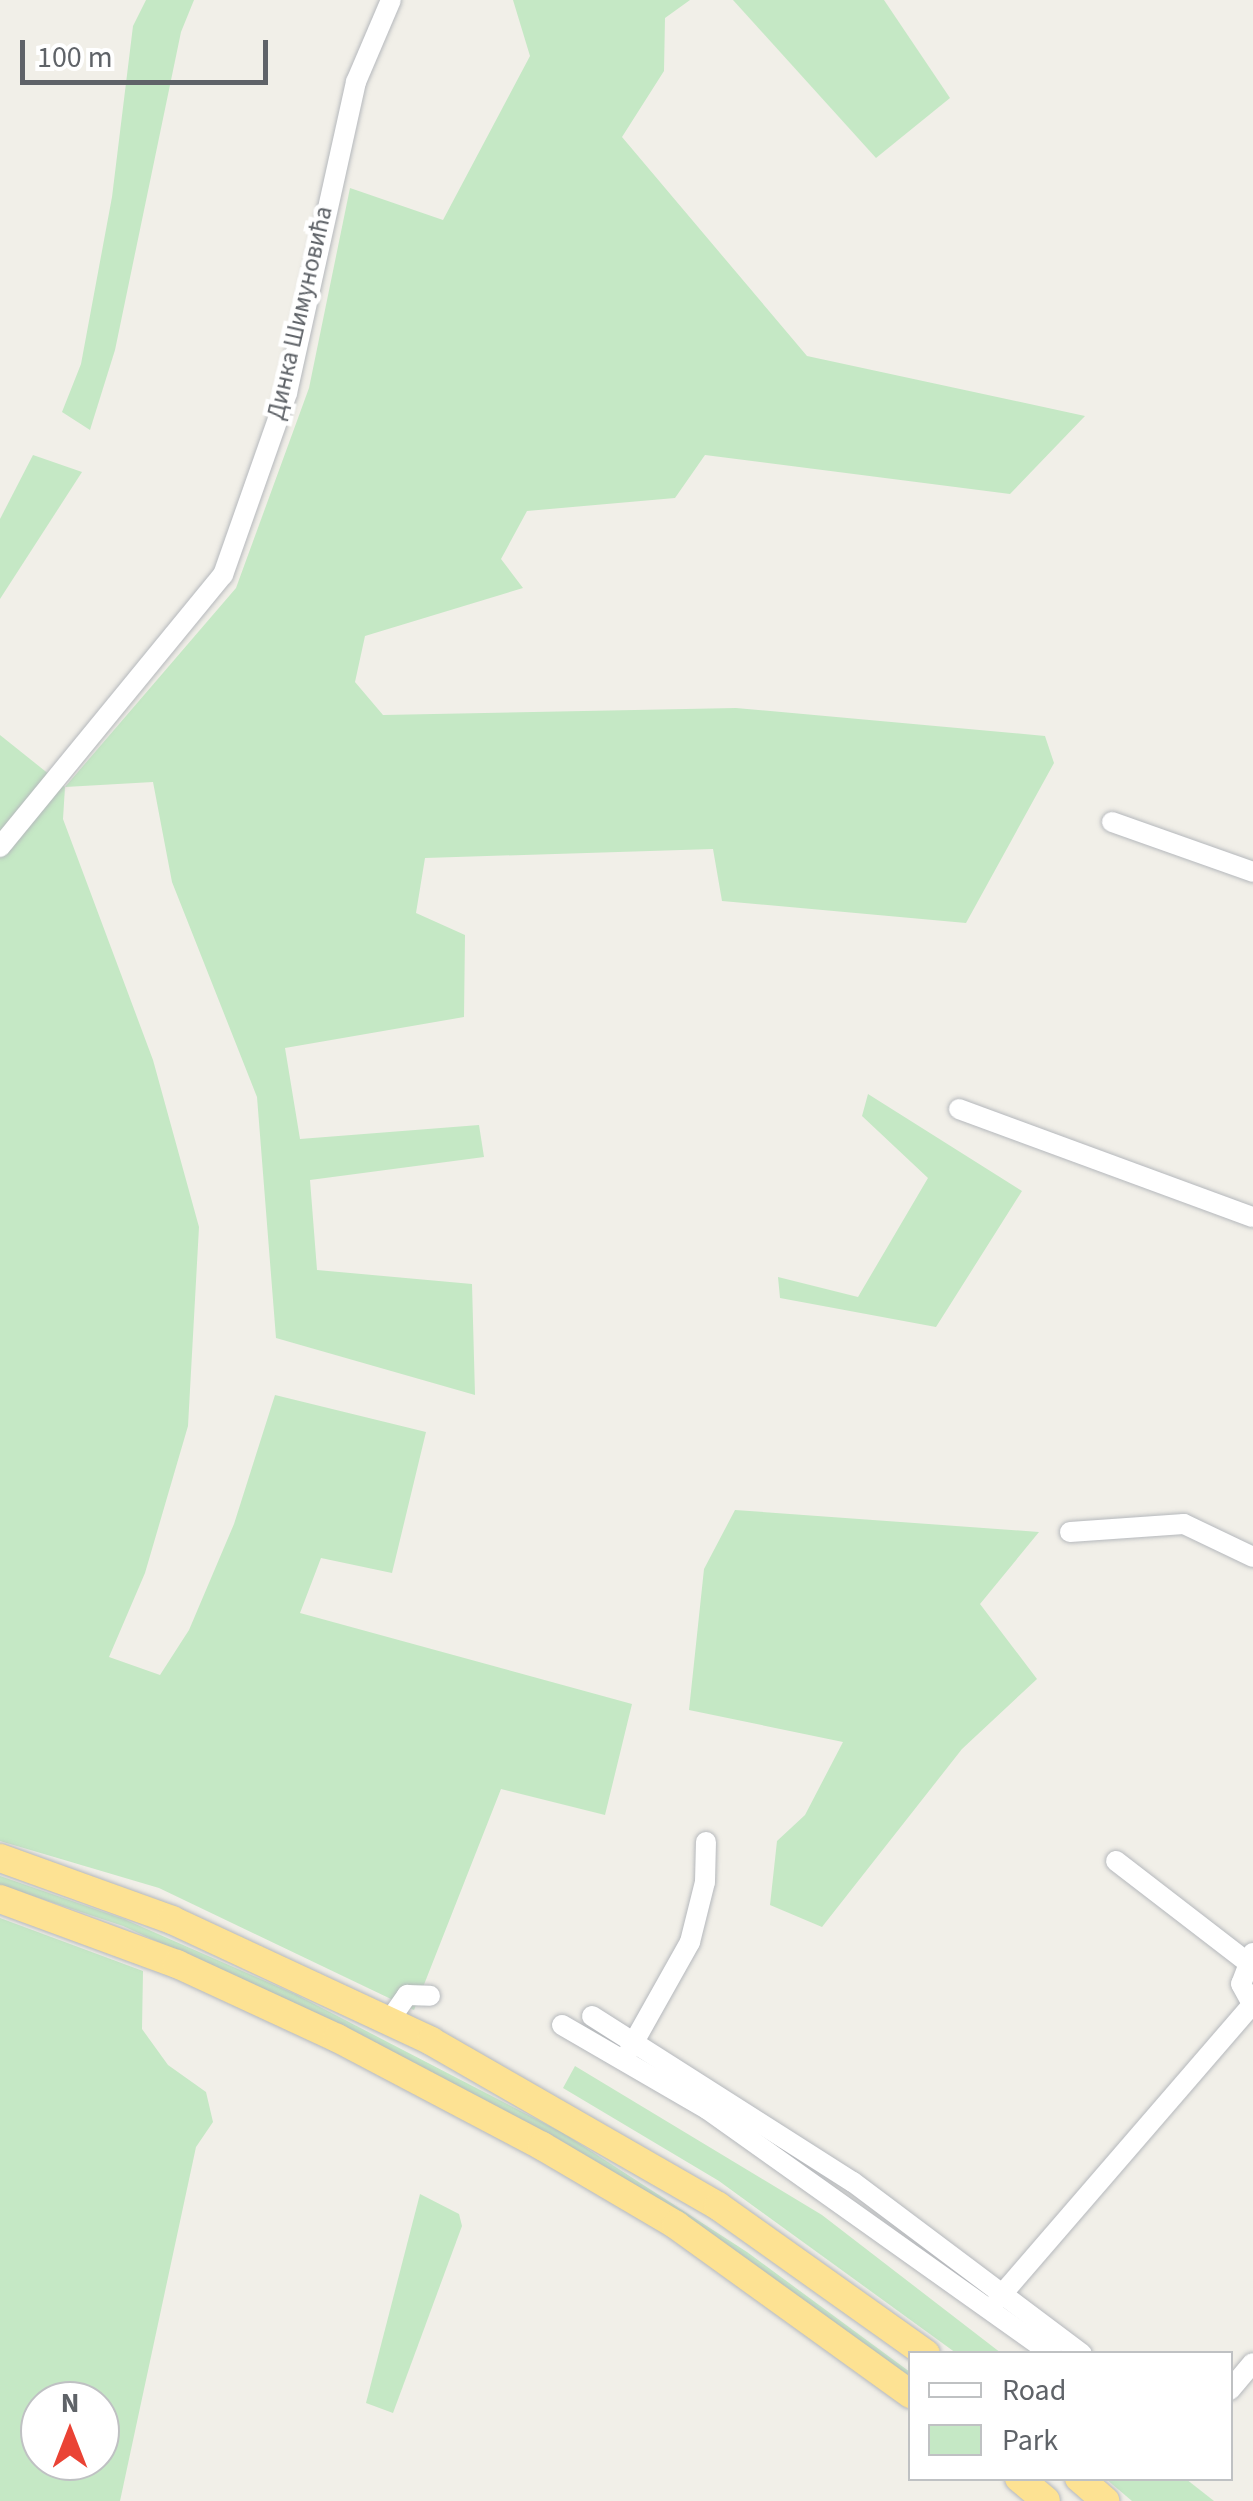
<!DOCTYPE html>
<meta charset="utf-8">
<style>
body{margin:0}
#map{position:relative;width:1253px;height:2501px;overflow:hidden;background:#f1efe8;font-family:"Source Sans 3",sans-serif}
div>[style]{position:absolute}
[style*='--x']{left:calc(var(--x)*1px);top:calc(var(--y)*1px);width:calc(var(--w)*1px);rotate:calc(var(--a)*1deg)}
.green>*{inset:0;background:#c5e8c5}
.roads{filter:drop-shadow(0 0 2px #b5b8bc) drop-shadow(0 0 2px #b5b8bc)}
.minor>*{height:20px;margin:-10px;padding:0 10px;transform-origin:10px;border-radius:10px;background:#fff}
.highway>*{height:28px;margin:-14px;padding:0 14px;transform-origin:14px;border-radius:14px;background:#fde293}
span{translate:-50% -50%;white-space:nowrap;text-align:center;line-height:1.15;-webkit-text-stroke:9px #fff;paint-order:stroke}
.street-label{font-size:25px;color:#5f6368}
.legend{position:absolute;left:908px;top:2351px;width:325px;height:130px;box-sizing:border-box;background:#fff;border:2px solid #bfc1c3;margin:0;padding:12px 18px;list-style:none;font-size:30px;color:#5f6368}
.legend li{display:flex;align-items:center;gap:20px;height:50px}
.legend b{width:50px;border:2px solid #bfc1c3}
.north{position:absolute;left:20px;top:2381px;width:100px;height:100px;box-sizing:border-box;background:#fff;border:2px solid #bfc1c3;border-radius:50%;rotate:0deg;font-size:28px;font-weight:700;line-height:40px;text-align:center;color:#5f6368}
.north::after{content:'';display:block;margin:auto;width:35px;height:45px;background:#ea4335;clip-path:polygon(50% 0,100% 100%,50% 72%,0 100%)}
.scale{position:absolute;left:20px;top:40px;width:248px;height:45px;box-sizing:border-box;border:5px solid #5f6368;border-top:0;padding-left:12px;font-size:30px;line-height:35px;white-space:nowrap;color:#5f6368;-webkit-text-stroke:8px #fff;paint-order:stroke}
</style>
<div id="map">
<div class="green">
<div style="clip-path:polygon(146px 0,194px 0,181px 32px,115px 350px,90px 430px,62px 412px,81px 364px,112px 197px,133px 26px)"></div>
<div style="clip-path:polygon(513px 0,690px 0,665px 18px,664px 71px,622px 137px,807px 356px,1085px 416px,1010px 494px,705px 455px,675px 498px,527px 511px,501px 559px,523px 588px,365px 636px,355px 682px,383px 715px,736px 708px,1045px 736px,1054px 763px,966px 923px,722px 901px,713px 849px,425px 858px,416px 913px,465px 935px,464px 1017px,285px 1048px,300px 1139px,479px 1125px,484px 1157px,310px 1180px,317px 1270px,472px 1284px,475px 1395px,276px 1338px,257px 1097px,172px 882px,153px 782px,65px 787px,63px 819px,153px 1060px,199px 1227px,188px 1426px,145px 1573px,109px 1657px,160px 1675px,189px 1630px,234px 1524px,275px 1395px,426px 1432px,392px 1573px,321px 1558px,300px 1613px,632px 1704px,605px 1815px,501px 1789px,414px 2010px,159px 1888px,0 1841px,0 735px,65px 787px,236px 588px,309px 388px,350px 188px,443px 220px,530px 56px)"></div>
<div style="clip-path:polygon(733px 0,884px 0,950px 98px,876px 158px)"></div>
<div style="clip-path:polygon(33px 455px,82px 472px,0 599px,0 519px)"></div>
<div style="clip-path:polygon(868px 1094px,1022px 1191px,936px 1327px,780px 1298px,778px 1277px,858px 1297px,928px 1178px,862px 1116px)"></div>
<div style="clip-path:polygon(735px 1510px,1039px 1532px,980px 1604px,1037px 1679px,962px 1749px,822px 1927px,770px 1905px,777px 1841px,805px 1815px,843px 1742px,689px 1710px,704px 1569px)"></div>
<div style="clip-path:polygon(0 1876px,124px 1919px,295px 1994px,563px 2133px,747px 2252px,910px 2372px,910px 2381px,743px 2258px,560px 2140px,292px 2003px,123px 1926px,0 1885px)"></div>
<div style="clip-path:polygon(evenodd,0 1918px,143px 1971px,142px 2029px,168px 2065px,206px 2092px,213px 2122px,196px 2147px,120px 2501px,0 2501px,0 1918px,40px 2401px,100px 2401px,100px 2461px,40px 2461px,40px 2401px)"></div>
<div style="clip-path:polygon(575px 2066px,822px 2215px,1001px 2353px,956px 2353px,719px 2181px,563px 2088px)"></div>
<div style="clip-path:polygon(420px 2194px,459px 2214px,462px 2226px,393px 2413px,366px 2403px)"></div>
<div style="clip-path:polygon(1106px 2479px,1186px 2479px,1214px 2501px,1132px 2501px)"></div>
</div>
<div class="roads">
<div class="minor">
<div style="--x:1112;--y:822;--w:150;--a:19.5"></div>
<div style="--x:0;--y:847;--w:352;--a:-50.7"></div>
<div style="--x:223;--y:575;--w:193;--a:-70.6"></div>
<div style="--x:287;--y:393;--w:319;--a:-77.5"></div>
<div style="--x:356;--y:82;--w:89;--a:-66.9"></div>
<div style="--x:959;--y:1109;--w:313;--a:20.2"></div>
<div style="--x:1070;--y:1532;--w:114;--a:-4"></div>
<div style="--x:1184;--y:1524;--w:76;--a:25.6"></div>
<div style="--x:1116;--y:1861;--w:164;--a:37.6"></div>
<div style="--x:1253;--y:1953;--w:33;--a:111"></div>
<div style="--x:1241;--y:1984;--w:25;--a:61"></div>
<div style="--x:592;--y:2016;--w:309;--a:32.5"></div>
<div style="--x:853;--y:2182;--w:286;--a:36.9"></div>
<div style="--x:389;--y:2021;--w:32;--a:-55"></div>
<div style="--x:407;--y:1995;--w:23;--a:2"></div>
<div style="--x:562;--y:2025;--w:168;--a:30.1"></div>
<div style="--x:707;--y:2109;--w:423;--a:35.4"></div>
<div style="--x:630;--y:2049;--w:123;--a:-60.7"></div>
<div style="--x:690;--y:1942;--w:62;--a:-76"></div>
<div style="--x:705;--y:1882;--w:40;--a:-88.6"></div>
<div style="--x:998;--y:2299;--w:389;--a:-49.2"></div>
<div style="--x:1230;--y:2390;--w:35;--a:-50"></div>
</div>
<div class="highway">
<div style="--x:0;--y:1858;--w:183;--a:19.8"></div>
<div style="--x:172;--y:1920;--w:286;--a:25"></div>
<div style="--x:431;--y:2041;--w:331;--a:29.9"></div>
<div style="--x:718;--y:2206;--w:255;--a:35.4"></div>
<div style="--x:0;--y:1899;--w:189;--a:20.2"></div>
<div style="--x:177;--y:1964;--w:176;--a:24.8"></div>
<div style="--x:337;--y:2038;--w:232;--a:27.8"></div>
<div style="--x:542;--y:2146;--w:156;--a:30.5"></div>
<div style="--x:676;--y:2225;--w:289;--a:35.8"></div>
<div style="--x:1019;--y:2478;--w:35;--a:40"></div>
<div style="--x:1079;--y:2478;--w:35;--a:41"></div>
</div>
</div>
<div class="street-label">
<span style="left:300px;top:313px;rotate:-77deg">Динка Шимуновића</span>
</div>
<ul class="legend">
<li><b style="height:12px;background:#fff"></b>Road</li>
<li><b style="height:28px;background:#c5e8c5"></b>Park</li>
</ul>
<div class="north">N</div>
<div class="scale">100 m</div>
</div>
